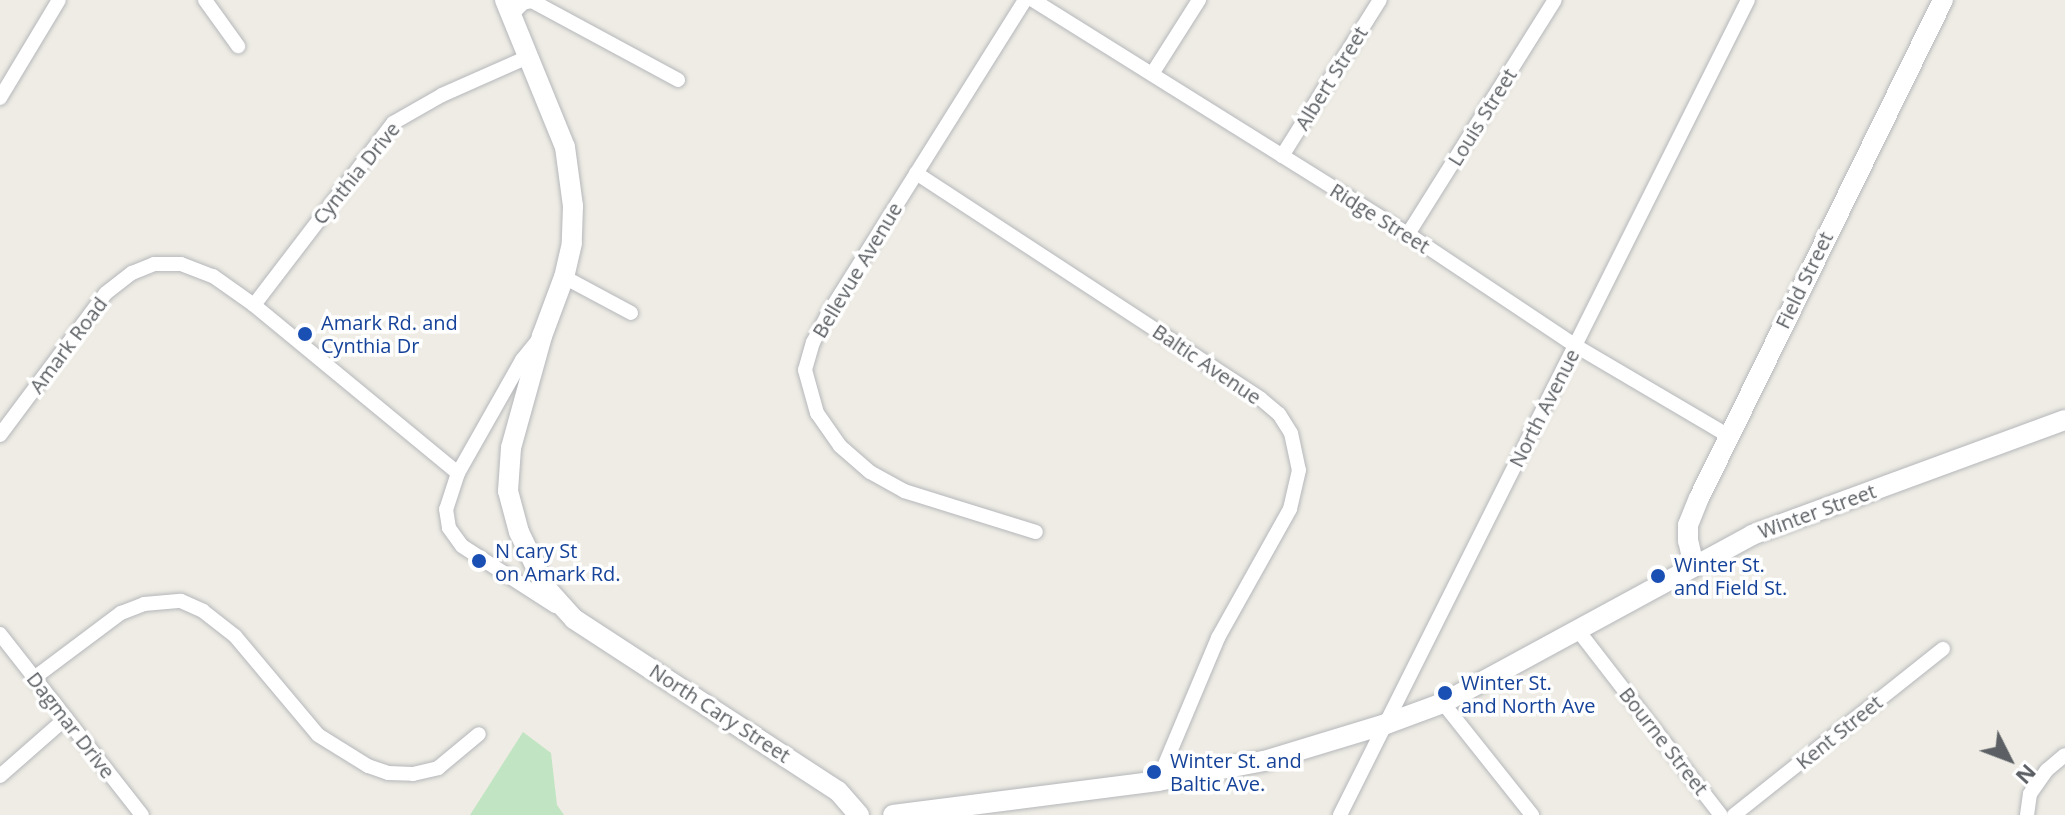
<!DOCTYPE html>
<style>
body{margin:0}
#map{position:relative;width:2065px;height:815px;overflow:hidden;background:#eeece4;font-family:"Open Sans",sans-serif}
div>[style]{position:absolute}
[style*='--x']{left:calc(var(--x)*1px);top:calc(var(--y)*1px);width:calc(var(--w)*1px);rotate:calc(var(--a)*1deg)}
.green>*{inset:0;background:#c1e5c2}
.roads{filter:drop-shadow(0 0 2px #b5b7bb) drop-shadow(0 0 2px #b5b7bb)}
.street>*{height:14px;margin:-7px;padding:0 7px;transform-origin:7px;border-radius:7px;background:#fff}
.secondary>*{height:20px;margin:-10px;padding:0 10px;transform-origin:10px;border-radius:10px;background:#fff}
.dots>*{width:22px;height:22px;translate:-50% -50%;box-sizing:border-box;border:4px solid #fff;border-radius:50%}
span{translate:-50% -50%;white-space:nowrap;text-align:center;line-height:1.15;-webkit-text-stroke:7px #fff;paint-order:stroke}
.street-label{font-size:20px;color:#5c6064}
.transit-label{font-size:20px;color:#164399}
.left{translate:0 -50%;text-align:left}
.north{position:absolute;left:1969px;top:719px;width:80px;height:80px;-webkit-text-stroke:6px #fff;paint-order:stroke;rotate:132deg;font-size:22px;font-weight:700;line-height:32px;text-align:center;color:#5c6064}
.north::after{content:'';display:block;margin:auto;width:28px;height:36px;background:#5c6064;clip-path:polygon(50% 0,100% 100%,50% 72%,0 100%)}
</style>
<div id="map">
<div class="green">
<div style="clip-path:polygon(523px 732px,551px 753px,557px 805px,564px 815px,470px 815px)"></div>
</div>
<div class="roads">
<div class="street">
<div style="--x:205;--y:0;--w:57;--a:54.3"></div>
<div style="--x:1025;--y:0;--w:373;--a:122.1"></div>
<div style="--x:827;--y:316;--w:30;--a:118"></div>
<div style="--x:813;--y:342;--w:29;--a:106"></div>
<div style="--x:805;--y:370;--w:45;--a:74.4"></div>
<div style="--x:817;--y:413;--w:40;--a:55.1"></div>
<div style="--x:840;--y:446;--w:40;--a:41"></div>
<div style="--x:870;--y:472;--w:39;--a:29"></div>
<div style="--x:904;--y:491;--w:138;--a:17.3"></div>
<div style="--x:1033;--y:0;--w:442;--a:32"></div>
<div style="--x:1408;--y:234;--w:202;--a:33.7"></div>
<div style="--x:1576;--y:346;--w:175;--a:30.5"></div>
<div style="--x:511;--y:15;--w:17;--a:-45"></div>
<div style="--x:523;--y:3;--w:9;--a:-13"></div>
<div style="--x:532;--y:1;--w:166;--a:28.4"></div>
<div style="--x:1152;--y:74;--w:88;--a:-57.6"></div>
<div style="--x:0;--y:98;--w:114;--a:-59"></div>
<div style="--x:1282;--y:156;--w:184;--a:-57.9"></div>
<div style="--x:916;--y:173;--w:412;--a:33.2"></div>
<div style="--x:1261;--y:399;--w:23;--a:40"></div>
<div style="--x:1279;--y:414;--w:22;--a:58"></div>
<div style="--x:1291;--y:433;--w:38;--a:78"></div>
<div style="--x:1299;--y:470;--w:40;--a:103"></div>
<div style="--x:1290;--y:509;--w:148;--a:119.2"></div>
<div style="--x:1218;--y:638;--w:155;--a:112.8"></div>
<div style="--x:1408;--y:234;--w:276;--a:-57.9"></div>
<div style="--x:564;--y:277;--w:76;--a:28.2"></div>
<div style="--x:254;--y:305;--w:229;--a:-52.6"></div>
<div style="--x:393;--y:123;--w:56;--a:-29.7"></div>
<div style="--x:442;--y:95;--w:96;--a:-23.9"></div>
<div style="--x:539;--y:339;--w:27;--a:129"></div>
<div style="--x:522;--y:360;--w:130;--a:119.5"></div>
<div style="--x:458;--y:473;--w:38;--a:108"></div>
<div style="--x:446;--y:509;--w:19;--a:81"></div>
<div style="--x:449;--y:528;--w:22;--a:54"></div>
<div style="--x:462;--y:546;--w:111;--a:32.8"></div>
<div style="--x:0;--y:435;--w:177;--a:-53.3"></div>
<div style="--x:106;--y:293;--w:33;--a:-38"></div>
<div style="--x:132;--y:273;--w:24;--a:-22"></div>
<div style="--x:154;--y:264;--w:27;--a:0"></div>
<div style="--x:181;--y:264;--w:34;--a:21"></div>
<div style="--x:213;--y:276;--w:50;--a:35.3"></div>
<div style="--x:254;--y:305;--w:264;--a:39.5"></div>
<div style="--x:1577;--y:629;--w:235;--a:52.3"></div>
<div style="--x:0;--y:634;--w:230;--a:51.9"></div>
<div style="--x:34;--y:678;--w:109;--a:-36.8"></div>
<div style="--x:121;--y:613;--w:25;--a:-21"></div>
<div style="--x:144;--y:604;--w:37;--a:-5"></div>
<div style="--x:181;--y:601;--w:24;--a:24"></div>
<div style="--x:203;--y:611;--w:41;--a:38"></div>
<div style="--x:235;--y:636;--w:129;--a:50"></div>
<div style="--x:318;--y:735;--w:59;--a:31.8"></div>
<div style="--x:368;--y:766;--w:21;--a:19"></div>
<div style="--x:388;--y:773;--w:25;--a:2"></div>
<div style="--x:413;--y:774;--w:26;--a:-13"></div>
<div style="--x:438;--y:768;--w:53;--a:-39.7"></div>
<div style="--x:1443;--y:703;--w:143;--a:51.5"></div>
<div style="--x:0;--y:776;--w:88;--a:-41.3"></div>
<div style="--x:1340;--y:815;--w:911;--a:-63.41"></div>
<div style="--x:1734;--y:815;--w:267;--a:-38.5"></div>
<div style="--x:2027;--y:815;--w:21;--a:-82"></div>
<div style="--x:2030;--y:794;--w:29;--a:-55"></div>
<div style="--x:2047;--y:770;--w:23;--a:-40"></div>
</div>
<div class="secondary">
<div style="--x:505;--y:0;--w:159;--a:67.8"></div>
<div style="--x:565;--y:147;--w:60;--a:82.3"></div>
<div style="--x:573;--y:206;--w:37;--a:92"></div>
<div style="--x:572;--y:243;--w:35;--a:103"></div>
<div style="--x:564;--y:277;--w:63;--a:110.4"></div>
<div style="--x:542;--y:336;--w:116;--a:105.5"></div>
<div style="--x:511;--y:448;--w:43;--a:94"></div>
<div style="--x:508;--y:491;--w:42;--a:75"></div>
<div style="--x:519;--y:532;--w:62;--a:64.3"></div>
<div style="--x:546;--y:588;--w:42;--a:47.9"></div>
<div style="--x:574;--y:619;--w:315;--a:33.1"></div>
<div style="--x:838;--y:791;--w:32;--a:49"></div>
<div style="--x:1694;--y:566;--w:26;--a:-103"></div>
<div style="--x:1688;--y:541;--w:16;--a:-90"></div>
<div style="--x:1688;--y:525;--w:29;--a:-68"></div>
<div style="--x:1699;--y:498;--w:555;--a:-63.9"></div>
<div style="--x:893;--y:815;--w:267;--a:-7.3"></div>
<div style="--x:1158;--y:781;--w:108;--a:-10.7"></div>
<div style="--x:1264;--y:761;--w:127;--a:-16.9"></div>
<div style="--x:1386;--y:724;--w:61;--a:-20.2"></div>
<div style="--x:1443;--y:703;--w:352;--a:-28.5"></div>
<div style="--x:1752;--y:535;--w:333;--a:-20.2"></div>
</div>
</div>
<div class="dots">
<div style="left:305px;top:334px;background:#1a4fb4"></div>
<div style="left:479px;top:561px;background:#1a4fb4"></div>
<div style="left:1658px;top:576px;background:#1a4fb4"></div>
<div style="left:1445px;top:693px;background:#1a4fb4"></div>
<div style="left:1154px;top:772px;background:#1a4fb4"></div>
</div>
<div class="street-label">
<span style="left:1331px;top:78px;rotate:-58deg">Albert Street</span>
<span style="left:1482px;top:117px;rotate:-58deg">Louis Street</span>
<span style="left:356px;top:173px;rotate:-51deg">Cynthia Drive</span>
<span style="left:1380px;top:218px;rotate:32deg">Ridge Street</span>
<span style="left:857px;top:270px;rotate:-59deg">Bellevue Avenue</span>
<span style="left:1804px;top:280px;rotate:-64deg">Field Street</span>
<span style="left:68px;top:345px;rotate:-53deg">Amark Road</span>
<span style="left:1207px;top:364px;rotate:34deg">Baltic Avenue</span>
<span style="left:1544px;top:408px;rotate:-63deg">North Avenue</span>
<span style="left:1817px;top:511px;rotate:-20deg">Winter Street</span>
<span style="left:720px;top:713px;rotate:33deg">North Cary Street</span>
<span style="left:71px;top:725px;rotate:52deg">Dagmar Drive</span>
<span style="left:1839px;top:732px;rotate:-39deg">Kent Street</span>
<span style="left:1664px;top:741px;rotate:52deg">Bourne Street</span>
</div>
<div class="transit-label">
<span class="left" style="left:321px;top:334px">Amark Rd. and<br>Cynthia Dr</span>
<span class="left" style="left:495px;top:562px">N cary St<br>on Amark Rd.</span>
<span class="left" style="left:1674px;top:576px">Winter St.<br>and Field St.</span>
<span class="left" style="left:1461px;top:694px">Winter St.<br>and North Ave</span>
<span class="left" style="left:1170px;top:772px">Winter St. and<br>Baltic Ave.</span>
</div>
<div class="north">N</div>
</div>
